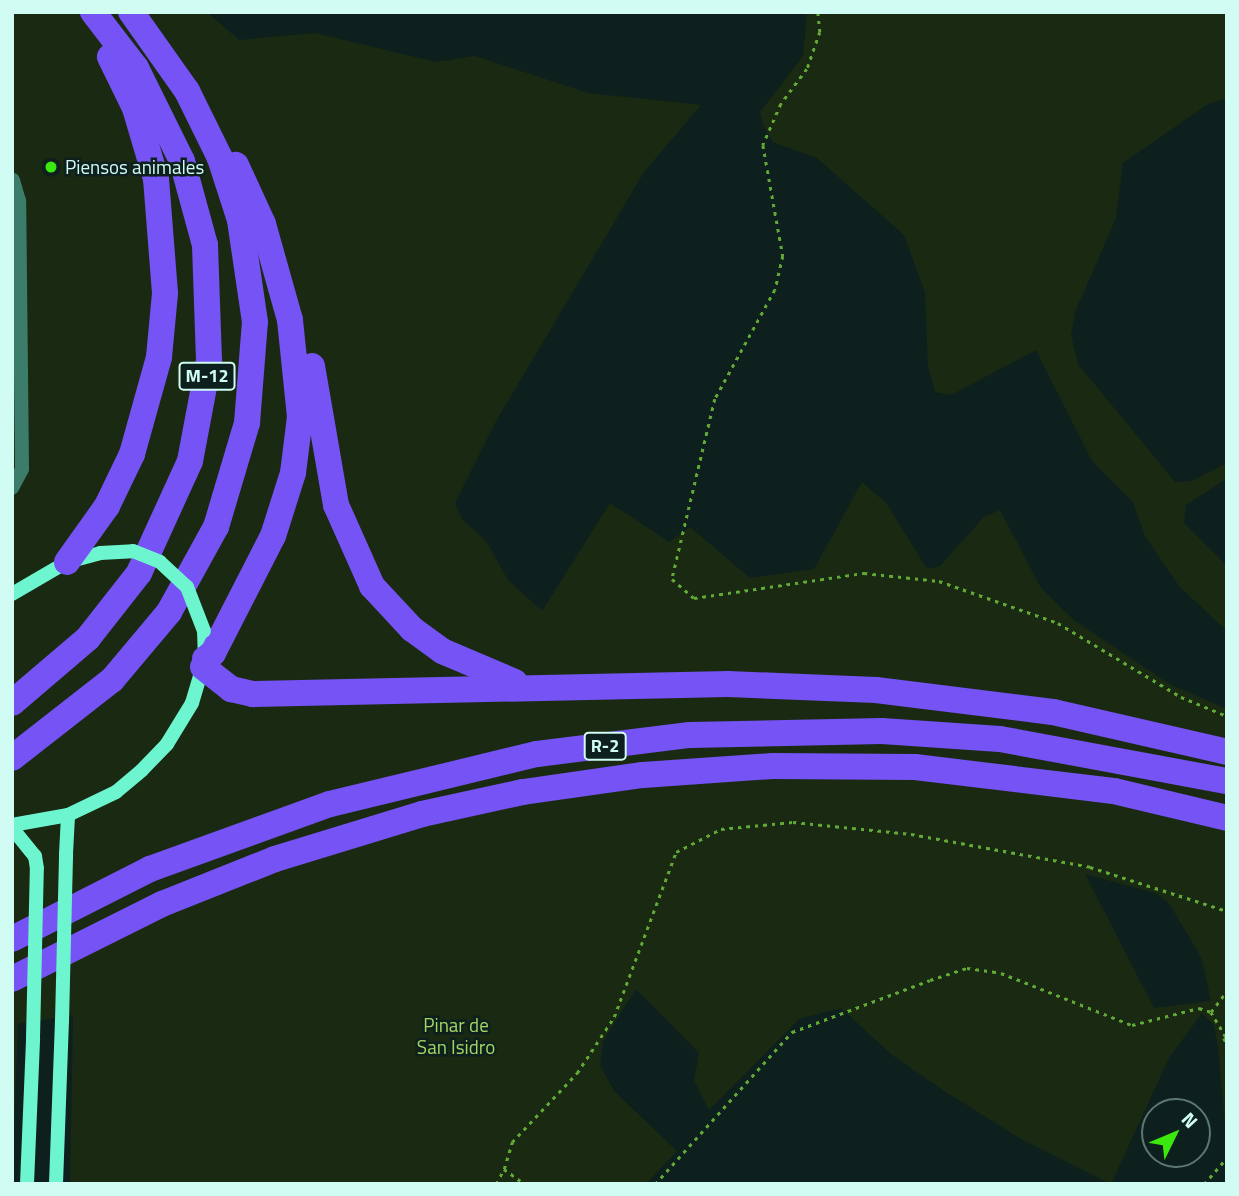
<!DOCTYPE html>
<style>
body{margin:0}
#map{position:relative;width:1239px;height:1196px;overflow:hidden;background:#0e201d;font-family:"Titillium Web",sans-serif}
div>[style]{position:absolute}
[style*='--x']{left:calc(var(--x)*1px);top:calc(var(--y)*1px);width:calc(var(--w)*1px);rotate:calc(var(--a)*1deg)}
.green>*{inset:0;background:#1a2912}
.path>*{height:2.5px;margin-top:-1.25px;transform-origin:0;background:repeating-linear-gradient(90deg,#61aa36 0 3.5px,transparent 0 8.5px)}
.street>*{height:14px;margin:-7px;padding:0 7px;transform-origin:7px;border-radius:7px;background:#3c7c6b}
.secondary>*{height:14px;margin:-7px;padding:0 7px;transform-origin:7px;border-radius:7px;background:#6df5cf}
.highway>*{height:26px;margin:-13px;padding:0 13px;transform-origin:13px;border-radius:13px;background:#7553f4}
.secondary-bridge>*{height:14px;margin:-7px;padding:0 7px;transform-origin:7px;border-radius:7px;background:#6df5cf}
.dots>*{width:19px;height:19px;translate:-50% -50%;box-sizing:border-box;border:4px solid #0e201d;border-radius:50%}
span{translate:-50% -50%;white-space:nowrap;text-align:center;line-height:1.15;-webkit-text-stroke:5px #0e201d;paint-order:stroke}
.shield-label span{padding:2px 5px;background:#0e201d;border:2px solid;border-radius:5px;-webkit-text-stroke-width:0}
.shield-label{font-size:18px;color:#d0fcf3;font-weight:700}
.poi-label{font-size:19px;color:#d0fcf3}
.left{translate:0 -50%;text-align:left}
.park-label{font-size:19px;color:#a3d761}
.frame{position:absolute;inset:0;border:14px solid #d0fcf3;pointer-events:none}
.north{position:absolute;left:1141px;top:1098px;width:70px;height:70px;box-sizing:border-box;background:#0e201d;border:2px solid #5c7873;border-radius:50%;rotate:47deg;font-size:19px;font-weight:700;line-height:28px;text-align:center;color:#d0fcf3}
.north::after{content:'';display:block;margin:auto;width:24px;height:32px;background:#3ce90f;clip-path:polygon(50% 0,100% 100%,50% 72%,0 100%)}
</style>
<div id="map">
<div class="green">
<div style="clip-path:polygon(evenodd,12px 12px,207px 12px,239px 40px,315px 33px,436px 62px,475px 56px,588px 93px,701px 105px,644px 172px,495px 423px,455px 503px,462px 519px,486px 541px,508px 580px,542px 611px,610px 503px,669px 542px,690px 527px,750px 578px,814px 569px,862px 482px,887px 504px,927px 569px,940px 566px,984px 517px,1000px 510px,1041px 588px,1075px 621px,1171px 685px,1227px 709px,1227px 1147px,1218px 1048px,1214px 1025px,1202px 1013px,1169px 1058px,1111px 1184px,1019px 1138px,946px 1092px,892px 1055px,841px 1008px,799px 1019px,709px 1110px,694px 1081px,699px 1053px,636px 989px,603px 1041px,600px 1065px,614px 1091px,677px 1151px,646px 1184px,70px 1184px,73px 1015px,18px 1024px,12px 1184px,12px 12px,1085px 874px,1155px 893px,1169px 903px,1202px 959px,1211px 1001px,1154px 1008px,1085px 874px)"></div>
<div style="clip-path:polygon(807px 12px,1227px 12px,1227px 98px,1208px 104px,1123px 163px,1116px 218px,1075px 312px,1071px 335px,1078px 364px,1175px 482px,1192px 481px,1227px 463px,1227px 478px,1186px 505px,1184px 523px,1227px 566px,1227px 631px,1179px 586px,1145px 536px,1133px 502px,1092px 461px,1036px 350px,951px 395px,935px 392px,928px 367px,925px 292px,904px 235px,817px 158px,773px 142px,763px 125px,760px 112px,803px 56px)"></div>
</div>
<div class="path">
<div style="--x:818;--y:12;--w:20;--a:84"></div>
<div style="--x:820;--y:32;--w:39;--a:109"></div>
<div style="--x:807;--y:69;--w:44;--a:126.6"></div>
<div style="--x:781;--y:104;--w:45;--a:113.7"></div>
<div style="--x:763;--y:145;--w:113;--a:79.8"></div>
<div style="--x:783;--y:256;--w:35;--a:103"></div>
<div style="--x:775;--y:290;--w:124;--a:118.8"></div>
<div style="--x:715;--y:399;--w:185;--a:103.4"></div>
<div style="--x:672;--y:579;--w:29;--a:41"></div>
<div style="--x:694;--y:598;--w:172;--a:-8.4"></div>
<div style="--x:864;--y:573;--w:75;--a:6.1"></div>
<div style="--x:939;--y:581;--w:126;--a:19.4"></div>
<div style="--x:1058;--y:623;--w:144;--a:31"></div>
<div style="--x:1181;--y:697;--w:50;--a:22.4"></div>
<div style="--x:1211;--y:1012;--w:31;--a:59"></div>
<div style="--x:1224;--y:1038;--w:8;--a:67"></div>
<div style="--x:504;--y:1169;--w:28;--a:-73"></div>
<div style="--x:512;--y:1142;--w:95;--a:-46.7"></div>
<div style="--x:577;--y:1073;--w:67;--a:-56.5"></div>
<div style="--x:614;--y:1017;--w:176;--a:-69.4"></div>
<div style="--x:676;--y:852;--w:51;--a:-27.1"></div>
<div style="--x:721;--y:829;--w:72;--a:-5.6"></div>
<div style="--x:793;--y:822;--w:119;--a:5.8"></div>
<div style="--x:911;--y:834;--w:182;--a:10.4"></div>
<div style="--x:1090;--y:867;--w:144;--a:17.8"></div>
<div style="--x:496;--y:1184;--w:17;--a:-62"></div>
<div style="--x:504;--y:1169;--w:26;--a:36"></div>
<div style="--x:655;--y:1184;--w:205;--a:-48"></div>
<div style="--x:792;--y:1032;--w:147;--a:-20.6"></div>
<div style="--x:930;--y:980;--w:39;--a:-18"></div>
<div style="--x:967;--y:968;--w:34;--a:8"></div>
<div style="--x:1001;--y:973;--w:141;--a:21.7"></div>
<div style="--x:1132;--y:1025;--w:69;--a:-14.2"></div>
<div style="--x:1199;--y:1008;--w:13;--a:18"></div>
<div style="--x:1211;--y:1012;--w:26;--a:-53"></div>
<div style="--x:1204;--y:1184;--w:35;--a:-49"></div>
</div>
<div class="street">
<div style="--x:12;--y:488;--w:21;--a:-62"></div>
<div style="--x:22;--y:469;--w:268;--a:-90.6"></div>
<div style="--x:19;--y:201;--w:22;--a:-106"></div>
</div>
<div class="secondary">
<div style="--x:12;--y:594;--w:64;--a:-30.2"></div>
<div style="--x:67;--y:562;--w:34;--a:-15"></div>
<div style="--x:12;--y:825;--w:57;--a:-10.1"></div>
<div style="--x:68;--y:815;--w:53;--a:-25.6"></div>
<div style="--x:116;--y:792;--w:34;--a:-40"></div>
<div style="--x:142;--y:770;--w:36;--a:-46"></div>
<div style="--x:167;--y:744;--w:48;--a:-58.6"></div>
<div style="--x:192;--y:703;--w:46;--a:-73.5"></div>
<div style="--x:205;--y:659;--w:28;--a:-92"></div>
<div style="--x:12;--y:828;--w:36;--a:51"></div>
<div style="--x:35;--y:856;--w:12;--a:81"></div>
<div style="--x:66;--y:854;--w:39;--a:-87"></div>
<div style="--x:27;--y:1184;--w:146;--a:-87.6"></div>
<div style="--x:56;--y:1184;--w:163;--a:-87.9"></div>
</div>
<div class="highway">
<div style="--x:312;--y:366;--w:141;--a:80.2"></div>
<div style="--x:336;--y:505;--w:89;--a:66"></div>
<div style="--x:372;--y:586;--w:59;--a:47.1"></div>
<div style="--x:412;--y:629;--w:37;--a:36"></div>
<div style="--x:442;--y:651;--w:79;--a:23"></div>
<div style="--x:67;--y:562;--w:69;--a:-54.5"></div>
<div style="--x:107;--y:506;--w:58;--a:-64.3"></div>
<div style="--x:132;--y:454;--w:101;--a:-74.4"></div>
<div style="--x:159;--y:357;--w:64;--a:-84.6"></div>
<div style="--x:165;--y:293;--w:114;--a:-94.5"></div>
<div style="--x:156;--y:179;--w:74;--a:-106.5"></div>
<div style="--x:135;--y:108;--w:57;--a:-116.1"></div>
<div style="--x:205;--y:659;--w:10;--a:-37"></div>
<div style="--x:213;--y:653;--w:131;--a:-62.9"></div>
<div style="--x:273;--y:536;--w:66;--a:-72.4"></div>
<div style="--x:293;--y:473;--w:56;--a:-82.9"></div>
<div style="--x:300;--y:417;--w:98;--a:-95.9"></div>
<div style="--x:290;--y:320;--w:100;--a:-105.7"></div>
<div style="--x:263;--y:224;--w:65;--a:-114.6"></div>
<div style="--x:203;--y:667;--w:36;--a:38"></div>
<div style="--x:231;--y:689;--w:23;--a:13"></div>
<div style="--x:253;--y:694;--w:475;--a:-1.2"></div>
<div style="--x:728;--y:684;--w:148;--a:2.3"></div>
<div style="--x:876;--y:690;--w:178;--a:7.1"></div>
<div style="--x:1053;--y:712;--w:179;--a:12.9"></div>
<div style="--x:12;--y:703;--w:100;--a:-40.5"></div>
<div style="--x:88;--y:638;--w:83;--a:-51.9"></div>
<div style="--x:139;--y:573;--w:123;--a:-65.5"></div>
<div style="--x:190;--y:461;--w:103;--a:-79.3"></div>
<div style="--x:209;--y:360;--w:115;--a:-92"></div>
<div style="--x:205;--y:245;--w:87;--a:-105.3"></div>
<div style="--x:182;--y:161;--w:104;--a:-116.3"></div>
<div style="--x:136;--y:68;--w:71;--a:-127.5"></div>
<div style="--x:12;--y:758;--w:127;--a:-38"></div>
<div style="--x:112;--y:680;--w:89;--a:-50"></div>
<div style="--x:169;--y:612;--w:97;--a:-61.1"></div>
<div style="--x:216;--y:527;--w:109;--a:-73.4"></div>
<div style="--x:247;--y:423;--w:101;--a:-85.5"></div>
<div style="--x:255;--y:322;--w:103;--a:-98.4"></div>
<div style="--x:240;--y:220;--w:65;--a:-107.9"></div>
<div style="--x:220;--y:158;--w:75;--a:-116.2"></div>
<div style="--x:187;--y:91;--w:97;--a:-125.3"></div>
<div style="--x:12;--y:939;--w:155;--a:-26.9"></div>
<div style="--x:150;--y:869;--w:191;--a:-19.9"></div>
<div style="--x:330;--y:804;--w:213;--a:-13.6"></div>
<div style="--x:537;--y:754;--w:154;--a:-7.1"></div>
<div style="--x:690;--y:735;--w:192;--a:-1.2"></div>
<div style="--x:882;--y:731;--w:118;--a:3.9"></div>
<div style="--x:1000;--y:739;--w:231;--a:10.5"></div>
<div style="--x:12;--y:979;--w:168;--a:-26.6"></div>
<div style="--x:162;--y:904;--w:122;--a:-21.7"></div>
<div style="--x:275;--y:859;--w:154;--a:-17"></div>
<div style="--x:422;--y:814;--w:103;--a:-12.3"></div>
<div style="--x:523;--y:792;--w:121;--a:-8.1"></div>
<div style="--x:643;--y:775;--w:130;--a:-4"></div>
<div style="--x:773;--y:766;--w:142;--a:0.4"></div>
<div style="--x:915;--y:767;--w:200;--a:6.9"></div>
<div style="--x:1114;--y:791;--w:116;--a:13.4"></div>
</div>
<div class="secondary-bridge">
<div style="--x:100;--y:553;--w:33;--a:-3"></div>
<div style="--x:133;--y:551;--w:29;--a:22"></div>
<div style="--x:160;--y:562;--w:37;--a:43"></div>
<div style="--x:187;--y:587;--w:47;--a:68.9"></div>
<div style="--x:62;--y:1021;--w:167;--a:-88.6"></div>
<div style="--x:33;--y:1038;--w:170;--a:-88.7"></div>
</div>
<div class="dots">
<div style="left:51px;top:167px;background:#3ce90f"></div>
</div>
<div class="shield-label">
<span style="left:207px;top:376px">M-12</span>
<span style="left:605px;top:746px">R-2</span>
</div>
<div class="poi-label">
<span class="left" style="left:65px;top:167px">Piensos animales</span>
</div>
<div class="park-label">
<span style="left:456px;top:1036px">Pinar de<br>San Isidro</span>
</div>
<div class="frame"></div>
<div class="north">N</div>
</div>
